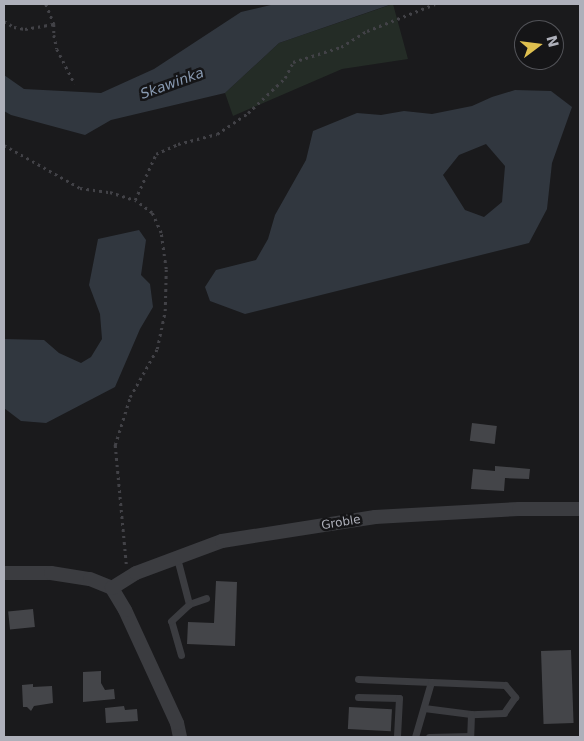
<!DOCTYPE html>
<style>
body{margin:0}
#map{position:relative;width:584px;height:741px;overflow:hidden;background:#1a1a1c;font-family:"DejaVu Sans",sans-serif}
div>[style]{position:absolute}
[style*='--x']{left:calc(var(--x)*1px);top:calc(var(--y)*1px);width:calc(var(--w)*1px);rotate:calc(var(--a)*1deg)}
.green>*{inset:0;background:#242c26}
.water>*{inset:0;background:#31373f}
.building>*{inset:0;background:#444549;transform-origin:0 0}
.path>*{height:2.5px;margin-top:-1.25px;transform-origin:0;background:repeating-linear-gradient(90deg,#424247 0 2.5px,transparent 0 6.5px)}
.service>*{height:7px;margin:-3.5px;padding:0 3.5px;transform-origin:3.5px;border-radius:3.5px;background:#3b3c40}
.minor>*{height:14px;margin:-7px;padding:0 7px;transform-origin:7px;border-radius:7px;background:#3b3c40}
span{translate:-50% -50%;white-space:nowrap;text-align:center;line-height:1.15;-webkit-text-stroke:5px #151517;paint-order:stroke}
.street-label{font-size:12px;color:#aeb0ba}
.water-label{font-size:14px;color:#899ab1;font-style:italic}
.frame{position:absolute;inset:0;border:5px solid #aeb0ba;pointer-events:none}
.north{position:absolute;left:514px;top:20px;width:50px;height:50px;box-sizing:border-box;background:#151517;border:1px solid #525358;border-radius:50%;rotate:75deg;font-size:14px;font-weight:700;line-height:20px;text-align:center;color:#aeb0ba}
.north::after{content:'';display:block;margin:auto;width:18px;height:22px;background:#dfc04f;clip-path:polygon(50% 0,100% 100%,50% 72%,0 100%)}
</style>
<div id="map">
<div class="green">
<div style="clip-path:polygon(393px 4px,408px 59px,342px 69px,233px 116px,225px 93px,279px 43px)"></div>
</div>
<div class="water">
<div style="clip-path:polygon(275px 4px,392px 4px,279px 43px,225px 93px,111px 120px,85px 135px,11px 115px,4px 111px,4px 75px,24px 89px,101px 93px,154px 69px,241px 12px)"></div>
<div style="clip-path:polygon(evenodd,515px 90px,551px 91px,572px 107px,552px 163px,547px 209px,529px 243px,245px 314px,210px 301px,205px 287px,216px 270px,256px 260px,268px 239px,275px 215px,306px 160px,313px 131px,357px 113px,381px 115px,404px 111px,432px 114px,472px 106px,492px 97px,515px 90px,486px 144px,505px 166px,502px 202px,484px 217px,465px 210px,443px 175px,459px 155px,486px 144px)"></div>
<div style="clip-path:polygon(139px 230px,146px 240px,141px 275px,150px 284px,153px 307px,140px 329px,115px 387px,46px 423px,21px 421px,4px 408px,4px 339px,44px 340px,59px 353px,81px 363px,91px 357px,102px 339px,100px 314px,89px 285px,98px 239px)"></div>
</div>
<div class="building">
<div style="left:472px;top:423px;width:25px;height:18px;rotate:7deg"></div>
<div style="clip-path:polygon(495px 466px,530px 469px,529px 479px,505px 478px,504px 491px,471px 489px,473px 469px,495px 471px)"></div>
<div style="clip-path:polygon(216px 581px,237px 582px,235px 646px,187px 644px,188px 622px,214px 623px)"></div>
<div style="left:33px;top:609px;width:18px;height:25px;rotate:84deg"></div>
<div style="left:571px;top:650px;width:73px;height:30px;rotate:88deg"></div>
<div style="clip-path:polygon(101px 671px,101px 683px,105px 690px,114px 689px,115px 699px,83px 702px,83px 672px)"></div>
<div style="clip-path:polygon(33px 684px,33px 687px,52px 686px,53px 703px,34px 706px,31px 711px,27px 707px,23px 707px,22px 685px)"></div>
<div style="clip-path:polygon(124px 706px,125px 710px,137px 709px,138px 721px,106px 723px,105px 708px)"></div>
<div style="left:349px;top:707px;width:43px;height:22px;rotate:3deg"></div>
</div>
<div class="path">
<div style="--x:46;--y:4;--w:22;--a:68"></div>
<div style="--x:54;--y:24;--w:11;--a:90"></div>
<div style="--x:54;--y:35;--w:14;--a:78"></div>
<div style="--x:57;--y:49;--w:39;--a:63"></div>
<div style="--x:4;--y:21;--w:12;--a:31"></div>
<div style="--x:14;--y:27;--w:11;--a:10"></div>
<div style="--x:25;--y:29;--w:29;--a:-10"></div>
<div style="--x:4;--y:145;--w:87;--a:29.5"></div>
<div style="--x:80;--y:188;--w:30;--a:8"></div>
<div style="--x:110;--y:192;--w:26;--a:18"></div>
<div style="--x:126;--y:564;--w:120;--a:-95.3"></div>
<div style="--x:115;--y:445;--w:50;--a:-72.6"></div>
<div style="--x:130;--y:397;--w:55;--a:-60.6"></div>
<div style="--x:157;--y:349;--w:39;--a:-78"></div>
<div style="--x:165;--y:311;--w:42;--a:-88.6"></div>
<div style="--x:166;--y:269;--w:36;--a:-98"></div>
<div style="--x:161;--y:233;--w:22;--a:-114"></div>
<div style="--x:152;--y:213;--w:21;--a:-143"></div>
<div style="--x:135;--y:200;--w:51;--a:-65.5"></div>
<div style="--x:156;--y:154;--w:24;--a:-24"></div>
<div style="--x:178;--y:144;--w:40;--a:-14.4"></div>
<div style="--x:217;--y:134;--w:37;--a:-34"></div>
<div style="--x:248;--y:113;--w:51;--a:-43.4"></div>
<div style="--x:285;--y:78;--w:18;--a:-63"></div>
<div style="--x:293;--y:62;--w:50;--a:-17.4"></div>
<div style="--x:341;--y:47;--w:31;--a:-32"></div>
<div style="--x:367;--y:31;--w:73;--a:-21.7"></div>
</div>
<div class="service">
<div style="--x:177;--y:558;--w:48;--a:75.4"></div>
<div style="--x:189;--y:604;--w:18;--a:-19"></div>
<div style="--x:181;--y:655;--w:35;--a:-106"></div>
<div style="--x:171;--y:621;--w:25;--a:-43"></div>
<div style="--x:358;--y:679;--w:73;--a:2.4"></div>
<div style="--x:358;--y:697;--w:41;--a:1.4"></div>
<div style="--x:399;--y:698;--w:39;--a:93"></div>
<div style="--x:424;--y:708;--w:47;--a:7.3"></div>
<div style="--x:415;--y:737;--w:57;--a:-73.8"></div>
<div style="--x:431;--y:682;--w:74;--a:2.3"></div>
<div style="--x:505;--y:685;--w:16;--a:50"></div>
<div style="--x:515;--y:697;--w:19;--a:125"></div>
<div style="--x:504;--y:713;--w:33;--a:178"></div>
<div style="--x:471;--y:714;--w:23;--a:92"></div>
<div style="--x:429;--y:737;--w:41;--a:-1.4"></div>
</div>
<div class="minor">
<div style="--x:4;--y:573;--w:47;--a:0"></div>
<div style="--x:51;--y:573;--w:39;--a:9"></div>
<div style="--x:90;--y:579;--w:24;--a:22"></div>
<div style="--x:180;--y:737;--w:14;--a:-102"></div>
<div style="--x:177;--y:723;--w:124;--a:-114.7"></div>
<div style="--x:125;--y:610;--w:26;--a:-121"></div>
<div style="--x:112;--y:588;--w:28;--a:-32"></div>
<div style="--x:136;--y:573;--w:92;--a:-20.4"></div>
<div style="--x:222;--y:541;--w:155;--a:-8.9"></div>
<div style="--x:375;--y:517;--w:144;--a:-3.2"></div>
<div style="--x:519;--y:509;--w:61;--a:0"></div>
</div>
<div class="street-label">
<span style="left:341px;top:523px;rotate:-9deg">Groble</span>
</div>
<div class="water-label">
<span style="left:172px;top:83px;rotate:-20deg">Skawinka</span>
</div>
<div class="frame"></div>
<div class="north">N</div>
</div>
